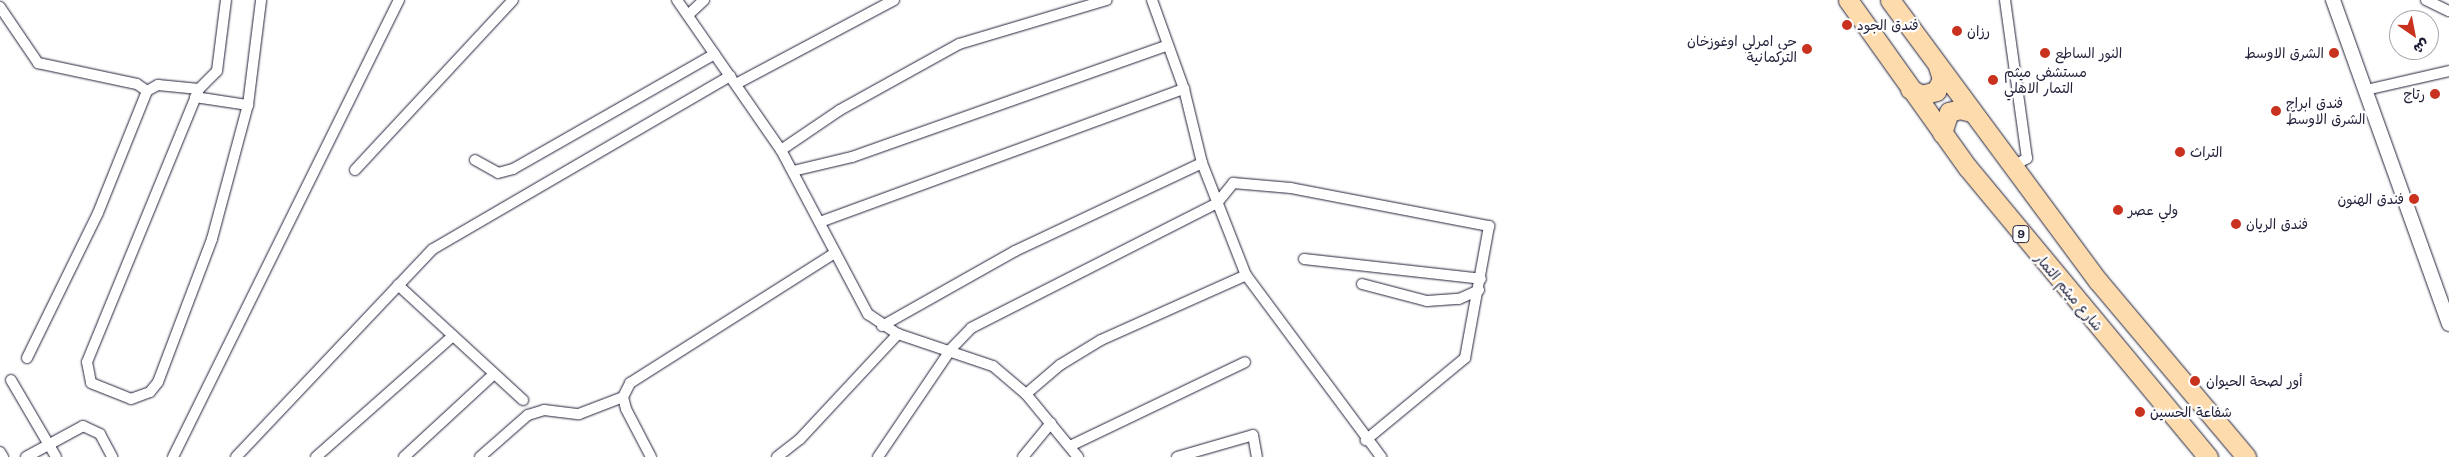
<!DOCTYPE html>
<meta charset="utf-8">
<style>
body{margin:0}
#map{position:relative;width:2449px;height:457px;overflow:hidden;background:#fff;font-family:Mali,"Playpen Sans Arabic",sans-serif}
div>[style]{position:absolute}
[style*='--x']{left:calc(var(--x)*1px);top:calc(var(--y)*1px);width:calc(var(--w)*1px);rotate:calc(var(--a)*1deg)}
.roads{filter:drop-shadow(0 0 1px #22223b) drop-shadow(0 0 1px #22223b)}
.street>*{height:10px;margin:-5px;padding:0 5px;transform-origin:5px;border-radius:5px;background:#fff}
.secondary>*{height:14px;margin:-7px;padding:0 7px;transform-origin:7px;border-radius:7px;background:#fff}
.highway>*{height:19px;margin:-9.5px;padding:0 9.5px;transform-origin:9.5px;border-radius:9.5px;background:#fedbac}
.dots>*{width:14px;height:14px;translate:-50% -50%;box-sizing:border-box;border:2px solid #fff;border-radius:50%}
span{translate:-50% -50%;white-space:nowrap;text-align:center;line-height:1.15;-webkit-text-stroke:4.5px #fff;paint-order:stroke}
.shield-label span{padding:1px 4px;background:#fff;border:1px solid;border-radius:4px;-webkit-text-stroke-width:0}
.shield-label{font-size:12px;color:#22223b;font-weight:700}
.poi-label{font-size:14px;color:#22223b}
.left{translate:0 -50%;text-align:left}
.right{translate:-100% -50%;text-align:right}
.street-label{font-size:14px;color:#22223b}
.north{position:absolute;left:2389px;top:10px;width:50px;height:50px;box-sizing:border-box;background:#fff;border:1px solid #a7a7b1;border-radius:50%;rotate:147deg;font-size:14px;font-weight:700;line-height:20px;text-align:center;color:#22223b}
.north::after{content:'';display:block;margin:auto;width:18px;height:22px;background:#c8321e;clip-path:polygon(50% 0,100% 100%,50% 72%,0 100%)}
</style>
<div id="map">
<div class="roads">
<div class="street">
<div style="--x:677;--y:0;--w:183;--a:55.3"></div>
<div style="--x:781;--y:150;--w:186;--a:62.1"></div>
<div style="--x:868;--y:314;--w:36;--a:34"></div>
<div style="--x:898;--y:334;--w:100;--a:18.6"></div>
<div style="--x:993;--y:366;--w:43;--a:40.3"></div>
<div style="--x:1026;--y:394;--w:82;--a:50.5"></div>
<div style="--x:1152;--y:0;--w:95;--a:70.2"></div>
<div style="--x:1184;--y:89;--w:76;--a:76.3"></div>
<div style="--x:1202;--y:163;--w:120;--a:68.6"></div>
<div style="--x:1246;--y:275;--w:227;--a:53.4"></div>
<div style="--x:2005;--y:0;--w:160;--a:82.1"></div>
<div style="--x:2027;--y:158;--w:19;--a:148"></div>
<div style="--x:2426;--y:0;--w:25;--a:26"></div>
<div style="--x:0;--y:7;--w:68;--a:55.8"></div>
<div style="--x:38;--y:63;--w:101;--a:12"></div>
<div style="--x:137;--y:84;--w:12;--a:35"></div>
<div style="--x:688;--y:15;--w:22;--a:-43"></div>
<div style="--x:736;--y:84;--w:179;--a:-28"></div>
<div style="--x:199;--y:89;--w:295;--a:112.3"></div>
<div style="--x:87;--y:362;--w:21;--a:79"></div>
<div style="--x:91;--y:383;--w:43;--a:21.8"></div>
<div style="--x:131;--y:399;--w:20;--a:-20"></div>
<div style="--x:150;--y:392;--w:13;--a:-51"></div>
<div style="--x:158;--y:382;--w:153;--a:-69.3"></div>
<div style="--x:212;--y:239;--w:139;--a:-75"></div>
<div style="--x:248;--y:105;--w:106;--a:-82.9"></div>
<div style="--x:2366;--y:90;--w:85;--a:-12.9"></div>
<div style="--x:195;--y:97;--w:54;--a:8.6"></div>
<div style="--x:781;--y:150;--w:71;--a:-34.1"></div>
<div style="--x:840;--y:110;--w:136;--a:-29"></div>
<div style="--x:959;--y:44;--w:154;--a:-16.6"></div>
<div style="--x:475;--y:160;--w:26;--a:29"></div>
<div style="--x:498;--y:173;--w:16;--a:-15"></div>
<div style="--x:513;--y:169;--w:232;--a:-29.7"></div>
<div style="--x:355;--y:170;--w:232;--a:-47.1"></div>
<div style="--x:793;--y:171;--w:61;--a:-13.3"></div>
<div style="--x:852;--y:157;--w:335;--a:-19.5"></div>
<div style="--x:820;--y:222;--w:388;--a:-20.1"></div>
<div style="--x:1304;--y:259;--w:178;--a:6.4"></div>
<div style="--x:1362;--y:284;--w:67;--a:14.7"></div>
<div style="--x:1427;--y:301;--w:32;--a:-4"></div>
<div style="--x:1459;--y:299;--w:22;--a:-24"></div>
<div style="--x:398;--y:285;--w:170;--a:42.6"></div>
<div style="--x:882;--y:326;--w:153;--a:-29.4"></div>
<div style="--x:1015;--y:251;--w:207;--a:-25.2"></div>
<div style="--x:27;--y:358;--w:161;--a:-63.9"></div>
<div style="--x:98;--y:213;--w:131;--a:-68.1"></div>
<div style="--x:147;--y:91;--w:13;--a:-29"></div>
<div style="--x:158;--y:85;--w:41;--a:5.6"></div>
<div style="--x:199;--y:89;--w:25;--a:-45"></div>
<div style="--x:217;--y:71;--w:72;--a:-82.8"></div>
<div style="--x:11;--y:380;--w:89;--a:59.7"></div>
<div style="--x:1026;--y:394;--w:45;--a:-40.5"></div>
<div style="--x:1060;--y:365;--w:48;--a:-31.4"></div>
<div style="--x:1101;--y:340;--w:159;--a:-24.1"></div>
<div style="--x:1070;--y:446;--w:194;--a:-25.6"></div>
<div style="--x:0;--y:452;--w:6;--a:59"></div>
<div style="--x:26;--y:457;--w:65;--a:-28.5"></div>
<div style="--x:83;--y:426;--w:19;--a:25"></div>
<div style="--x:100;--y:434;--w:26;--a:62"></div>
<div style="--x:173;--y:457;--w:510;--a:-63.69"></div>
<div style="--x:236;--y:457;--w:286;--a:-46.6"></div>
<div style="--x:433;--y:249;--w:344;--a:-30.2"></div>
<div style="--x:316;--y:457;--w:183;--a:-41.5"></div>
<div style="--x:404;--y:457;--w:122;--a:-42.7"></div>
<div style="--x:480;--y:457;--w:64;--a:-41.2"></div>
<div style="--x:528;--y:415;--w:17;--a:-17"></div>
<div style="--x:544;--y:410;--w:35;--a:7"></div>
<div style="--x:579;--y:414;--w:47;--a:-21.1"></div>
<div style="--x:651;--y:457;--w:54;--a:-117.5"></div>
<div style="--x:626;--y:409;--w:12;--a:-104"></div>
<div style="--x:623;--y:397;--w:16;--a:-63"></div>
<div style="--x:630;--y:383;--w:243;--a:-32.4"></div>
<div style="--x:777;--y:457;--w:29;--a:-38"></div>
<div style="--x:800;--y:439;--w:144;--a:-47"></div>
<div style="--x:878;--y:457;--w:130;--a:-55.9"></div>
<div style="--x:951;--y:349;--w:29;--a:-46"></div>
<div style="--x:971;--y:328;--w:276;--a:-26.9"></div>
<div style="--x:1217;--y:203;--w:26;--a:-51"></div>
<div style="--x:1233;--y:183;--w:58;--a:4.9"></div>
<div style="--x:1291;--y:188;--w:202;--a:10.9"></div>
<div style="--x:1489;--y:226;--w:134;--a:100.3"></div>
<div style="--x:1465;--y:358;--w:129;--a:140.4"></div>
<div style="--x:1023;--y:457;--w:44;--a:-50.5"></div>
<div style="--x:1177;--y:457;--w:79;--a:-16.1"></div>
<div style="--x:1253;--y:435;--w:22;--a:80"></div>
</div>
<div class="secondary">
<div style="--x:2333;--y:0;--w:344;--a:70.3"></div>
</div>
<div class="highway">
<div style="--x:1848;--y:0;--w:206;--a:54.5"></div>
<div style="--x:1968;--y:168;--w:376;--a:50.3"></div>
<div style="--x:1890;--y:0;--w:350;--a:53.5"></div>
<div style="--x:2098;--y:281;--w:230;--a:49.9"></div>
<div style="--x:1910;--y:89;--w:13;--a:27"></div>
<div style="--x:1922;--y:95;--w:15;--a:-16"></div>
<div style="--x:1936;--y:91;--w:13;--a:-63"></div>
<div style="--x:1942;--y:79;--w:14;--a:-107"></div>
<div style="--x:1942;--y:133;--w:22;--a:-72"></div>
<div style="--x:1949;--y:112;--w:11;--a:-15"></div>
<div style="--x:1960;--y:109;--w:11;--a:15"></div>
</div>
</div>
<div class="dots">
<div style="left:1847px;top:25px;background:#c8321e"></div>
<div style="left:1957px;top:31px;background:#c8321e"></div>
<div style="left:1807px;top:49px;background:#c8321e"></div>
<div style="left:2045px;top:53px;background:#c8321e"></div>
<div style="left:2334px;top:53px;background:#c8321e"></div>
<div style="left:1993px;top:80px;background:#c8321e"></div>
<div style="left:2435px;top:94px;background:#c8321e"></div>
<div style="left:2276px;top:111px;background:#c8321e"></div>
<div style="left:2180px;top:152px;background:#c8321e"></div>
<div style="left:2414px;top:199px;background:#c8321e"></div>
<div style="left:2118px;top:210px;background:#c8321e"></div>
<div style="left:2236px;top:224px;background:#c8321e"></div>
<div style="left:2195px;top:381px;background:#c8321e"></div>
<div style="left:2140px;top:412px;background:#c8321e"></div>
</div>
<div class="shield-label">
<span style="left:2021px;top:234px">9</span>
</div>
<div class="poi-label">
<span class="left" style="left:1857px;top:25px">فندق الجود</span>
<span class="left" style="left:1967px;top:31px">رزان</span>
<span class="right" style="left:1797px;top:49px">حي امرلي اوغوزخان<br>التركمانية</span>
<span class="left" style="left:2055px;top:53px">النور الساطع</span>
<span class="right" style="left:2324px;top:53px">الشرق الاوسط</span>
<span class="left" style="left:2004px;top:80px">مستشفى ميثم<br>التمار الاهلي</span>
<span class="right" style="left:2425px;top:94px">رتاج</span>
<span class="left" style="left:2286px;top:111px">فندق ابراج<br>الشرق الاوسط</span>
<span class="left" style="left:2190px;top:152px">التراث</span>
<span class="right" style="left:2404px;top:199px">فندق الهنون</span>
<span class="left" style="left:2128px;top:210px">ولي عصر</span>
<span class="left" style="left:2246px;top:224px">فندق الريان</span>
<span class="left" style="left:2206px;top:381px">أور لصحة الحيوان</span>
<span class="left" style="left:2150px;top:412px">شفاعة الحسين</span>
</div>
<div class="street-label">
<span style="left:2069px;top:292px;rotate:50deg">شارع ميثم التمار</span>
</div>
<div class="north">ش</div>
</div>
